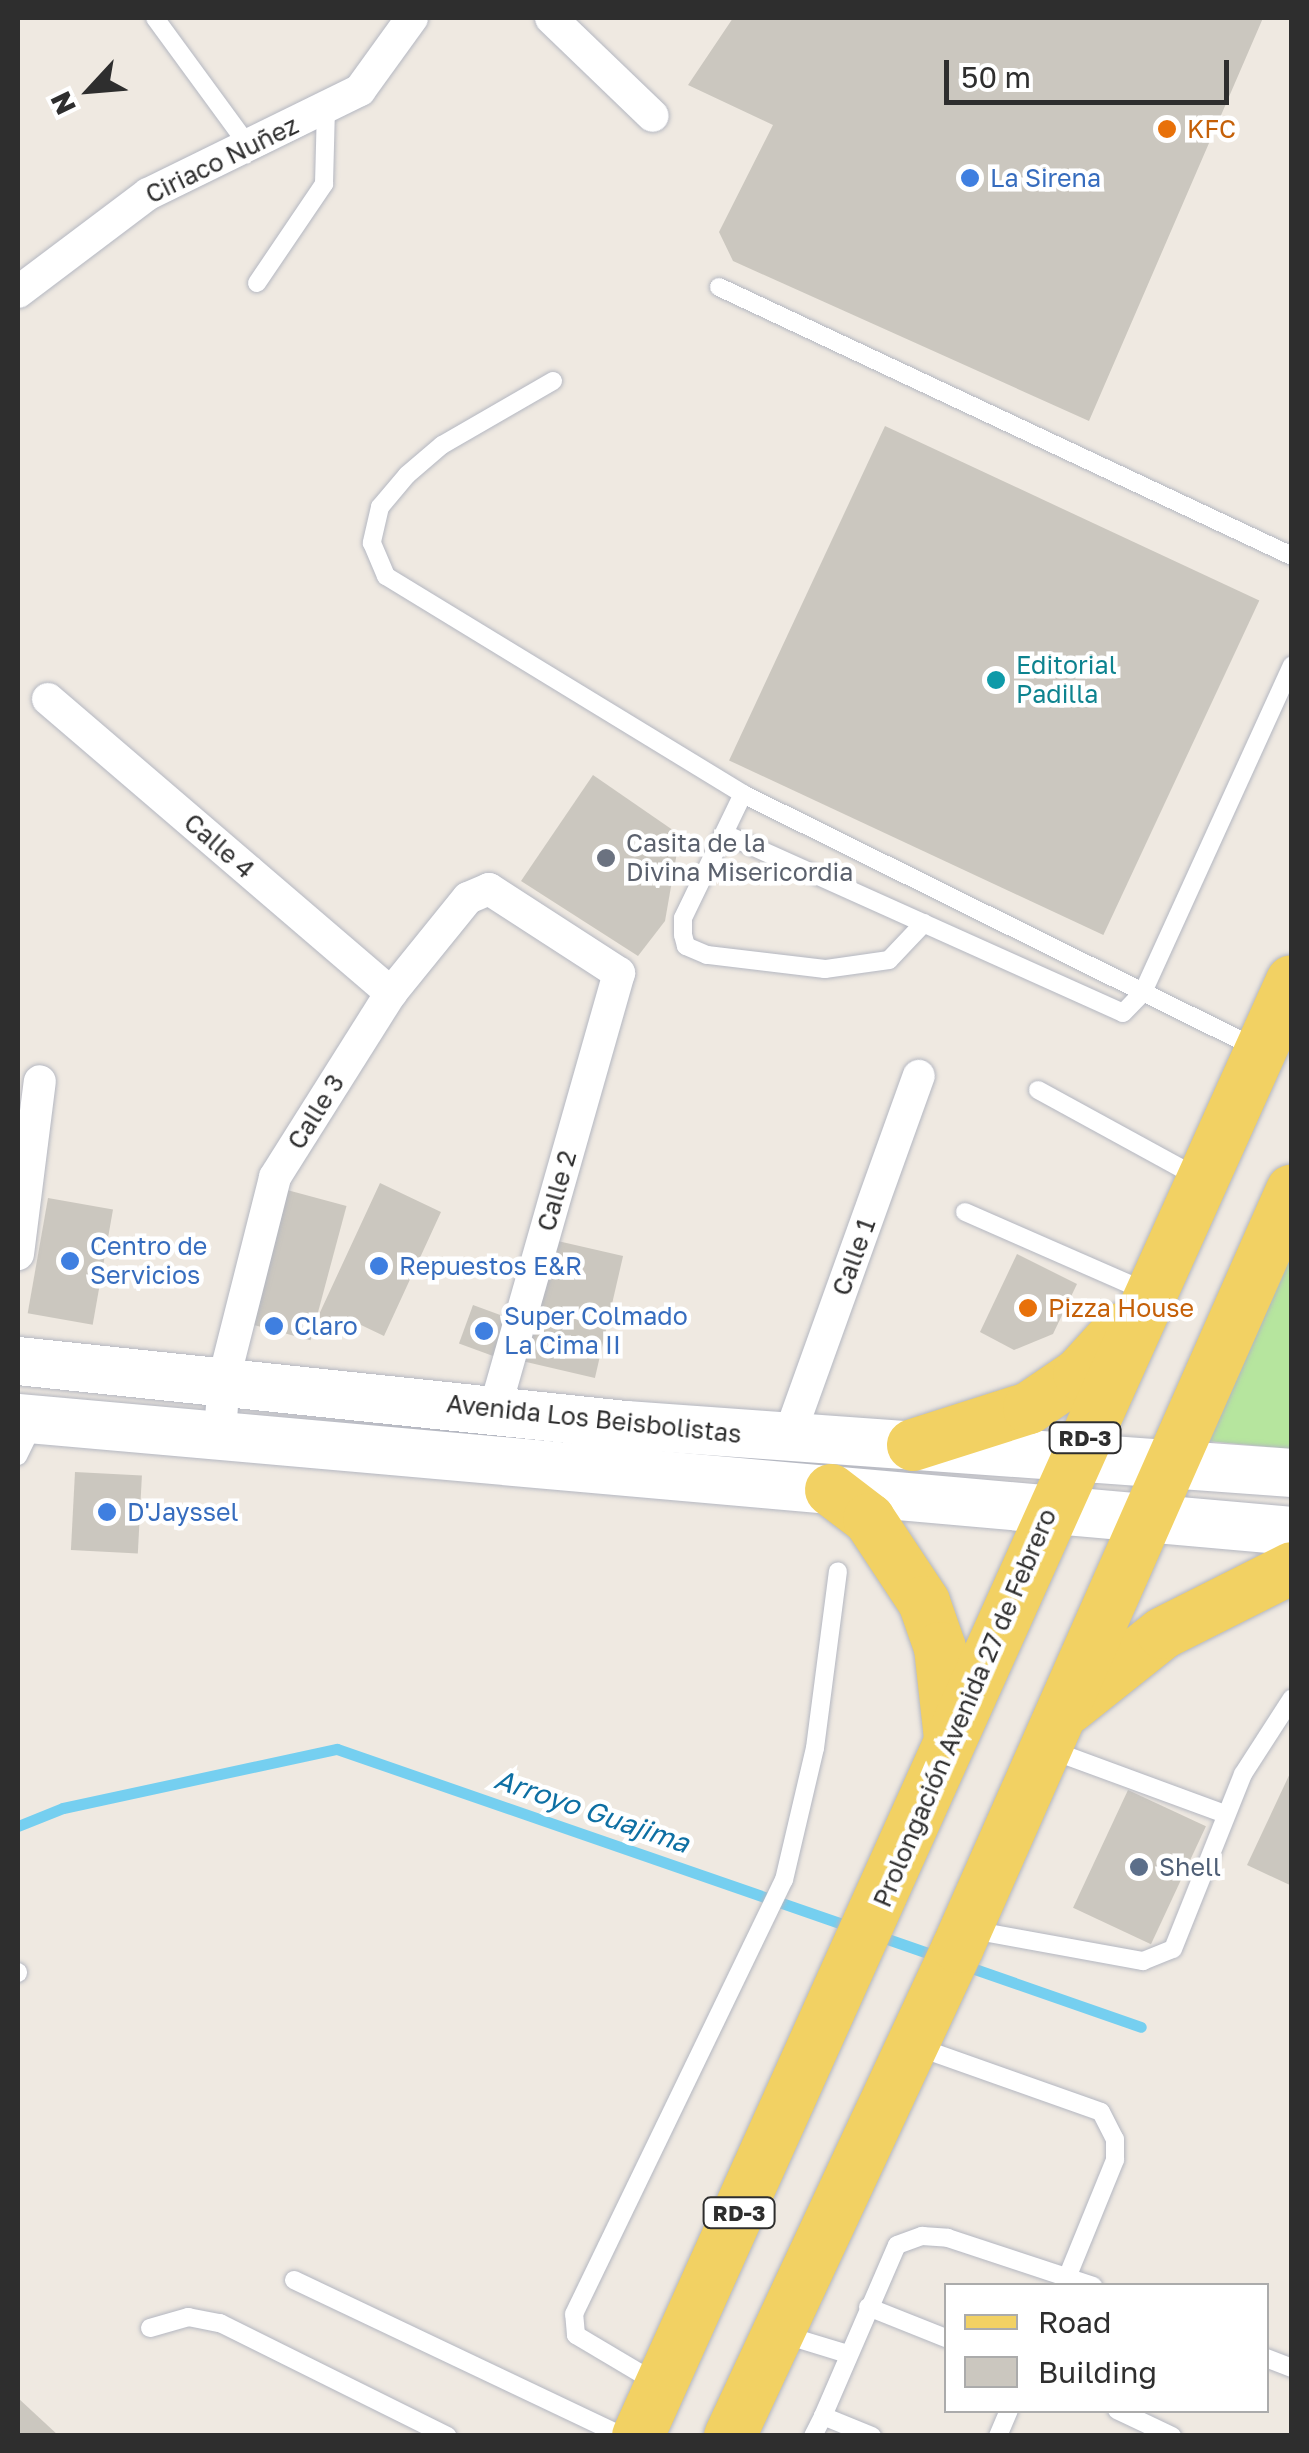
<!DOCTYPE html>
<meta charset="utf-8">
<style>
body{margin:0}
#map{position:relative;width:1309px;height:2453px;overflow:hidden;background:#efe9e1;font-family:"Golos Text",sans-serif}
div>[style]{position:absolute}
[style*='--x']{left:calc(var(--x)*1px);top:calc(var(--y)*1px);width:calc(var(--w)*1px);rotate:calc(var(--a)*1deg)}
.green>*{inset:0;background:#b6e59e}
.stream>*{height:11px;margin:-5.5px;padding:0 5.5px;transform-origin:5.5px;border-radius:5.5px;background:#75cff0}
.building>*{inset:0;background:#cbc7bf;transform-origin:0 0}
.roads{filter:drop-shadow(0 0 2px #b4b7c1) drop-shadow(0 0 2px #b4b7c1)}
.lane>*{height:18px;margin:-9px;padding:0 9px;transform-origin:9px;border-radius:9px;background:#fff}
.street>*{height:32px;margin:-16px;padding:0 16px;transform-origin:16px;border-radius:16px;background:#fff}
.secondary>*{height:48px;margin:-24px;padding:0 24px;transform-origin:24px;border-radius:24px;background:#fff}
.primary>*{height:52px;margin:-26px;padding:0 26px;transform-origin:26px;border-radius:26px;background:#f2d163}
.dots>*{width:28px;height:28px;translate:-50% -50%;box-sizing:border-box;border:5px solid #fff;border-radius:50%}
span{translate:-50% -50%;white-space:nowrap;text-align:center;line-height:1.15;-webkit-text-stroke:9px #fff;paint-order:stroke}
.shield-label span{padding:2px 8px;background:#fff;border:2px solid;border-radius:8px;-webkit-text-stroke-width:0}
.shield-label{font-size:22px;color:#2e2e2e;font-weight:700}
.food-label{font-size:25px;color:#c56008}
.left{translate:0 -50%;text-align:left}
.street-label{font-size:25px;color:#2e2e2e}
.shop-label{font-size:25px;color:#366cbe}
.culture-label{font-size:25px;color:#0d838f}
.worship-label{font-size:25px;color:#5b616d}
.service-label{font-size:25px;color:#4e5e75}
.water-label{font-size:28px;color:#0d6fa3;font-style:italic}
.frame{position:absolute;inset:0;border:20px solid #2e2e2e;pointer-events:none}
.legend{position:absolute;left:944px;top:2283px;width:325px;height:130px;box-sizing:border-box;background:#fff;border:2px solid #ababab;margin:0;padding:12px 18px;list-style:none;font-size:30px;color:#2e2e2e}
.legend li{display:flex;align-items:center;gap:20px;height:50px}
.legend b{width:50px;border:2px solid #ababab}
.north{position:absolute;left:40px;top:40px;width:100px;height:100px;-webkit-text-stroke:8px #fff;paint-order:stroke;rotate:244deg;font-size:28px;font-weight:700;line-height:40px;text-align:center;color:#2e2e2e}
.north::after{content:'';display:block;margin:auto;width:35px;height:45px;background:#2e2e2e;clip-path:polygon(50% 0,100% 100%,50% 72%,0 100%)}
.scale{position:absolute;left:944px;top:60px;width:285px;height:45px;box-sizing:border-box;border:5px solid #2e2e2e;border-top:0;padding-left:12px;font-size:30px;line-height:35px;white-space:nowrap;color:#2e2e2e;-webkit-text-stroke:8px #fff;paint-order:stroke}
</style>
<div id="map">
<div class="green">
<div style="clip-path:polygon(1291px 1245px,1291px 1449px,1207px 1441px)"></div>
</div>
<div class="stream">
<div style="--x:18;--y:1826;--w:48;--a:-21.8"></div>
<div style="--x:63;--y:1808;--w:280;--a:-12.2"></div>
<div style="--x:337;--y:1749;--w:547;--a:19.1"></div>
<div style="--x:876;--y:1935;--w:67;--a:19.2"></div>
<div style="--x:966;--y:1966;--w:185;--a:19.2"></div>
</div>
<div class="building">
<div style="clip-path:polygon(733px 18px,1263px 18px,1089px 421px,733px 261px,719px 232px,773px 125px,688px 85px)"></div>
<div style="left:885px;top:426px;width:413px;height:369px;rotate:25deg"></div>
<div style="clip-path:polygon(593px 775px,680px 835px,665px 921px,638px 956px,521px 881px)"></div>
<div style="clip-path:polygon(380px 1183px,441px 1212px,384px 1336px,361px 1325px,358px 1334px,339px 1325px,336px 1330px,316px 1321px)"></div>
<div style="left:276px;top:1187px;width:73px;height:139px;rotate:15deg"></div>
<div style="left:48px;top:1198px;width:66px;height:117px;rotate:10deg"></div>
<div style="left:549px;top:1239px;width:76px;height:125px;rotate:13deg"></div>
<div style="clip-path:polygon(1017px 1254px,1077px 1284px,1053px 1334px,1014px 1350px,980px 1332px)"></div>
<div style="left:473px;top:1305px;width:37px;height:41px;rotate:20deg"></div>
<div style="left:75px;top:1472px;width:67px;height:78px;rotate:3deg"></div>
<div style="clip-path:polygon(1292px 1769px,1292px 1886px,1247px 1865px)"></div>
<div style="left:1128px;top:1790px;width:86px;height:130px;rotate:25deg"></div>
<div style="clip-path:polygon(18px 2398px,59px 2436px,18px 2436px)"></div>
</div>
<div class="roads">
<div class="lane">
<div style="--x:155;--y:18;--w:157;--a:53.8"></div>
<div style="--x:257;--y:283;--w:120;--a:-55.9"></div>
<div style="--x:324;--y:184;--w:75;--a:-88.5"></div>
<div style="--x:719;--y:287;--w:633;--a:25.15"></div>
<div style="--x:553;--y:381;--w:128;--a:150"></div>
<div style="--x:442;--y:445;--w:46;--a:139.4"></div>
<div style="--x:407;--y:475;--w:42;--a:130.2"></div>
<div style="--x:380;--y:507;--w:37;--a:103"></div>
<div style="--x:372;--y:543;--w:36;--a:67"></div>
<div style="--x:386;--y:576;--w:418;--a:31.4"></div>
<div style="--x:725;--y:834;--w:436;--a:24.2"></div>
<div style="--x:1123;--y:1013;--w:29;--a:-46"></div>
<div style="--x:1143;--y:992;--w:359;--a:-65.5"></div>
<div style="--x:924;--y:923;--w:51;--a:133.4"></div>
<div style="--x:889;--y:960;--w:65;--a:172"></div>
<div style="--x:825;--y:969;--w:119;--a:-173.2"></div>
<div style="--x:707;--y:955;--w:23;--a:-157"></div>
<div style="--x:686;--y:946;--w:11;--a:-105"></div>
<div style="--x:683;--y:935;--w:17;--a:-90"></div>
<div style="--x:683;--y:918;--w:138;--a:-64.2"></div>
<div style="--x:743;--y:794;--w:575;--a:26.34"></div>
<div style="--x:1038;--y:1090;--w:183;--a:28.7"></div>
<div style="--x:965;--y:1212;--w:199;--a:23.7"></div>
<div style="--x:18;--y:1456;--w:34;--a:-64"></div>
<div style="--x:1051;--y:1750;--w:185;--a:20.2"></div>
<div style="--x:972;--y:1930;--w:174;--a:10.3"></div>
<div style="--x:1143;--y:1961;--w:32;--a:-22"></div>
<div style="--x:1173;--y:1949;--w:188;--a:-68.2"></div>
<div style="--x:1243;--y:1774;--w:90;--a:-57.2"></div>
<div style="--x:18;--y:1973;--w:1;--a:-90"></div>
<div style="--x:915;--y:2046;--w:197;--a:19.5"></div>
<div style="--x:1101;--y:2112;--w:30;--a:63"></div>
<div style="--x:1115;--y:2139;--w:21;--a:90"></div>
<div style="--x:1115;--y:2160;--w:135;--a:112.2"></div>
<div style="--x:294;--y:2280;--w:364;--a:25.4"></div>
<div style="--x:868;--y:2307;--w:84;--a:21.7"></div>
<div style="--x:150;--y:2328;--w:40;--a:-16"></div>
<div style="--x:188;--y:2317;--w:33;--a:11"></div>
<div style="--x:220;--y:2323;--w:254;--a:26.4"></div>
<div style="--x:782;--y:2334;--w:69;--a:16.9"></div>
<div style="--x:1266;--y:2358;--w:28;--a:21"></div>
<div style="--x:655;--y:2382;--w:92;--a:-149.3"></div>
<div style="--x:576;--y:2335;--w:21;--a:-95"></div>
<div style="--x:574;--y:2314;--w:482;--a:-64.2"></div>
<div style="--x:784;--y:1880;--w:136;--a:-76.8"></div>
<div style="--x:815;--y:1748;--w:178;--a:-82.6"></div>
<div style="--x:1117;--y:2410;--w:61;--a:25.3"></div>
<div style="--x:813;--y:2436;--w:22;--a:-63"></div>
<div style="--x:872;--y:2436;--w:53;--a:-157.8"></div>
<div style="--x:823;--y:2416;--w:186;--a:-66.6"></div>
<div style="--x:897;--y:2245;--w:27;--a:-20"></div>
<div style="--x:922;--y:2236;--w:26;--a:4"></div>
<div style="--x:948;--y:2238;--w:153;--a:18.3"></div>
<div style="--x:998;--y:2436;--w:28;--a:-67"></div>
</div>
<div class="street">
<div style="--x:551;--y:18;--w:141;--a:43.9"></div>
<div style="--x:18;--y:292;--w:163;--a:-37"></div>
<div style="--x:148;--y:194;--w:236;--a:-26.1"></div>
<div style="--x:360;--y:90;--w:89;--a:-54.2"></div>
<div style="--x:48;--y:699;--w:452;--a:40.6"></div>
<div style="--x:18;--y:1254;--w:174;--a:-82.8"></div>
<div style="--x:220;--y:1433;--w:54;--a:-85.8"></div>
<div style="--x:224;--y:1379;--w:208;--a:-75.8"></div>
<div style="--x:275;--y:1177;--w:218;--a:-57.8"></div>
<div style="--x:391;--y:993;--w:122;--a:-51"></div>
<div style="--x:468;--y:898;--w:23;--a:-23"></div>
<div style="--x:489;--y:889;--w:155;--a:32.9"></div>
<div style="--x:619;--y:973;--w:453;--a:105.9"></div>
<div style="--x:788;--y:1439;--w:386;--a:-70.2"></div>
</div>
<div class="secondary">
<div style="--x:18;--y:1361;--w:611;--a:6.01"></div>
<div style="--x:626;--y:1425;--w:668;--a:4.12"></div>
<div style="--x:18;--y:1418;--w:1279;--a:5.07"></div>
</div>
<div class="primary">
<div style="--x:913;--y:1445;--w:122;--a:-17.7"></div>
<div style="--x:1029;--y:1408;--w:60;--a:-34.2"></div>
<div style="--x:1079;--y:1374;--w:61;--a:-47.7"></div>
<div style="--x:831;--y:1490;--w:48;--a:37.3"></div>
<div style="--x:869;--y:1519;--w:100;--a:56.5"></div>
<div style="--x:924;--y:1602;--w:49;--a:70.8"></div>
<div style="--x:940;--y:1648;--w:92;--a:83.7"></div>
<div style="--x:1069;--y:1708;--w:120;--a:-38.6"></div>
<div style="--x:1163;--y:1633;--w:144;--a:-26.7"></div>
<div style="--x:638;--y:2436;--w:1595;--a:-65.8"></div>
<div style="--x:730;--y:2436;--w:540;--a:-65"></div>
<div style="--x:958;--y:1947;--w:827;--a:-66.19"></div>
</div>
</div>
<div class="dots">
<div style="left:1167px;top:129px;background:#e8710a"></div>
<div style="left:970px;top:178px;background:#3f7fe0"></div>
<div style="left:996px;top:680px;background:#0f9aa8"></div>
<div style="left:606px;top:858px;background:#6b7280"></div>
<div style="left:70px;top:1261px;background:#3f7fe0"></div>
<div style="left:379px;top:1266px;background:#3f7fe0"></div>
<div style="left:1028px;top:1308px;background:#e8710a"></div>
<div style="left:274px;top:1326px;background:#3f7fe0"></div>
<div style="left:484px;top:1331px;background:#3f7fe0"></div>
<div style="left:107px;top:1512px;background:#3f7fe0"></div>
<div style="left:1139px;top:1867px;background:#5c6f8a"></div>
</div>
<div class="shield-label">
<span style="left:1085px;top:1438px">RD-3</span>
<span style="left:739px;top:2213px">RD-3</span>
</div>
<div class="food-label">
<span class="left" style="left:1187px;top:129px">KFC</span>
<span class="left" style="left:1048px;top:1308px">Pizza House</span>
</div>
<div class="street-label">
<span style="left:222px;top:160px;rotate:-26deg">Ciriaco Nuñez</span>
<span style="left:219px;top:846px;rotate:41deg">Calle 4</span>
<span style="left:316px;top:1112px;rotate:-58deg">Calle 3</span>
<span style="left:557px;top:1191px;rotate:-74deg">Calle 2</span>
<span style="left:854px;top:1257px;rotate:-70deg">Calle 1</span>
<span style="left:594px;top:1419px;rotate:6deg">Avenida Los Beisbolistas</span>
<span style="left:965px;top:1708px;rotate:-67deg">Prolongación Avenida 27 de Febrero</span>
</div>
<div class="shop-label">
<span class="left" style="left:990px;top:178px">La Sirena</span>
<span class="left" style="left:90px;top:1261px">Centro de<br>Servicios</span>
<span class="left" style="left:399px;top:1266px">Repuestos E&amp;R</span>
<span class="left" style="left:504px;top:1331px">Super Colmado<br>La Cima II</span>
<span class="left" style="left:294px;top:1326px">Claro</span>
<span class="left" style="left:127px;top:1512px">D'Jayssel</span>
</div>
<div class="culture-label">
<span class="left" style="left:1016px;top:680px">Editorial<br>Padilla</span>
</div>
<div class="worship-label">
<span class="left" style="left:626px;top:858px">Casita de la<br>Divina Misericordia</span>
</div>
<div class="service-label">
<span class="left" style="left:1159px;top:1867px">Shell</span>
</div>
<div class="water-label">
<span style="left:592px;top:1811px;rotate:19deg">Arroyo Guajima</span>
</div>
<div class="frame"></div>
<ul class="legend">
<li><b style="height:12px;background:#f2d163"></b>Road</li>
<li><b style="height:28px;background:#cbc7bf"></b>Building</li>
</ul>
<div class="north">N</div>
<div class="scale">50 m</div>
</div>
